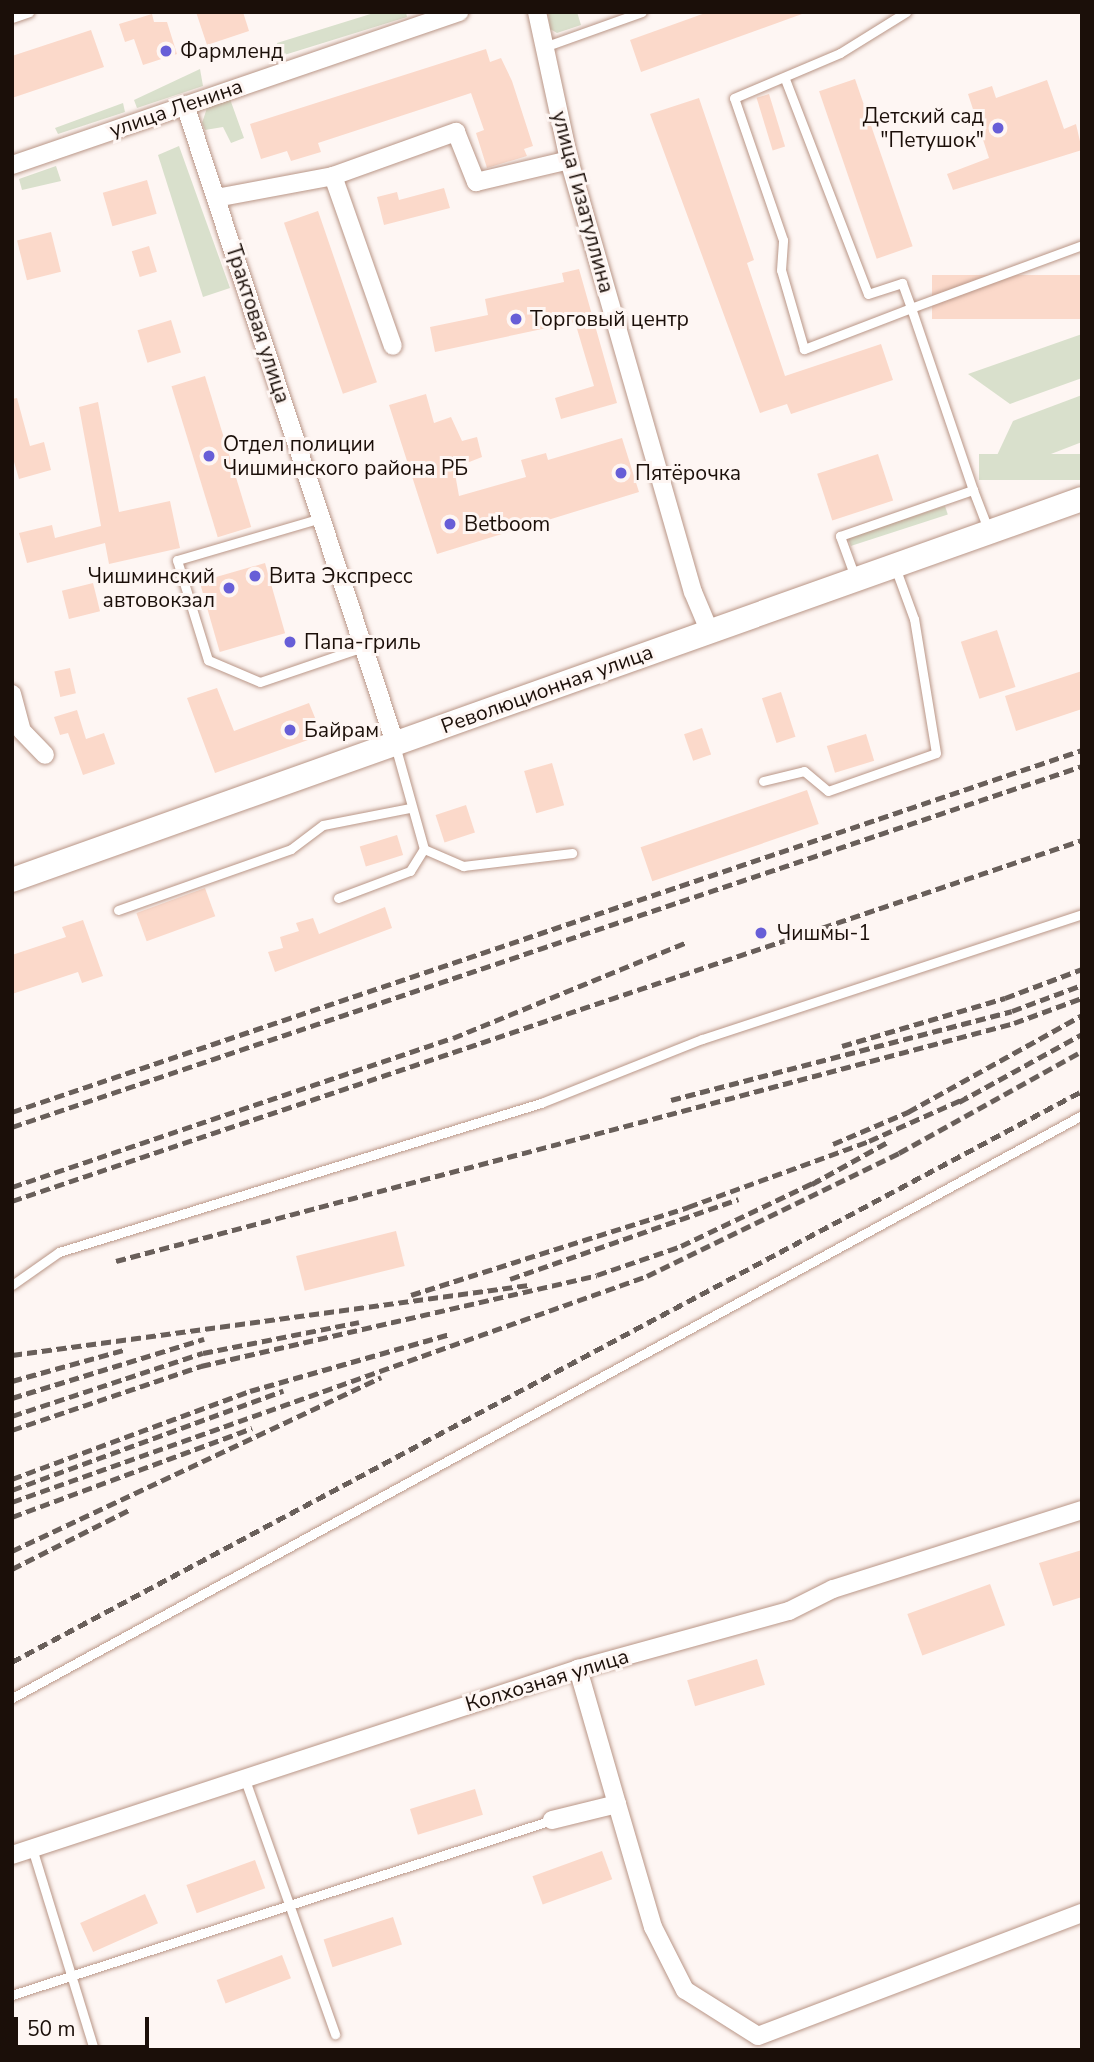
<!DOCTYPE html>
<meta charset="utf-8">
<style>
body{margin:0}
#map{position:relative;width:1094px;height:2062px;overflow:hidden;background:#fef6f3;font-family:"Nunito Sans",sans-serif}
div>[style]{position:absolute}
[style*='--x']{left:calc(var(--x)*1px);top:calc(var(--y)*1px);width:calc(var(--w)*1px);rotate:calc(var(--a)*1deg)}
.green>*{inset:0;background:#d9e0cc;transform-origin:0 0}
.building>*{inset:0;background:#fbd9ca;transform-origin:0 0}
.roads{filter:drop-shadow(0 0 2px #b99687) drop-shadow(0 0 2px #b99687)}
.lane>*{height:9px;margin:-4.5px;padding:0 4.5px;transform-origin:4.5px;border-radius:4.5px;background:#fff}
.street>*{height:18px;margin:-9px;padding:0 9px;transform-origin:9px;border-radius:9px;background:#fff}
.secondary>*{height:24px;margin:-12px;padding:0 12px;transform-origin:12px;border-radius:12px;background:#fff}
.rail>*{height:5px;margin-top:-2.5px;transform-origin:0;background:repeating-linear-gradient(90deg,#695f5a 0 10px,transparent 0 15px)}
.dots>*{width:19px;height:19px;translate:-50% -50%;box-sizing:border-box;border:4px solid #fef6f3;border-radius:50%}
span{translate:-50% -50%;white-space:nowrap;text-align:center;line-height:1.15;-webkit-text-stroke:6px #fef6f3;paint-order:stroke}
.poi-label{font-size:21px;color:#1b0f09}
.left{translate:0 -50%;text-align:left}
.right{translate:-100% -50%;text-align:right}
.street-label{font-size:21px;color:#1b0f09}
.frame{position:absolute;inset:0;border:14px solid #1b0f09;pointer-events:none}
.scale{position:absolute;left:14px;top:2017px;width:135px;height:32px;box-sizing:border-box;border:4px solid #1b0f09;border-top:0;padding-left:9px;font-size:21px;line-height:24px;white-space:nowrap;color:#1b0f09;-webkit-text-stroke:5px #fef6f3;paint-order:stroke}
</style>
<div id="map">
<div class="green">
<div style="clip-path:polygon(377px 12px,406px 12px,407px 17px,281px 56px,277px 43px)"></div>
<div style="clip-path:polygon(548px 12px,577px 12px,581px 25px,557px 33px,550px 29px)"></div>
<div style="clip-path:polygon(200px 69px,203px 86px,137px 108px,134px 100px)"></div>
<div style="clip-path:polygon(230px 99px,244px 138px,231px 143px,223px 127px,205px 130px,202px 123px,207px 108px)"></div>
<div style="clip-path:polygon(123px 103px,125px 112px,58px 134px,55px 128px)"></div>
<div style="clip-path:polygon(179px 146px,230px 288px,203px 297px,158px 155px)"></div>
<div style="clip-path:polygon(56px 166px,61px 181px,22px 190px,19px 179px)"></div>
<div style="clip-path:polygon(1082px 334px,1082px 378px,1010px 404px,968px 374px)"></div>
<div style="clip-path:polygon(1082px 395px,1082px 442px,986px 479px,1013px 421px)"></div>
<div style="left:1082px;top:454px;width:26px;height:103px;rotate:90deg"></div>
<div style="left:945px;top:506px;width:9px;height:102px;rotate:72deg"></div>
</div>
<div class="building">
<div style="clip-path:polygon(196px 12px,243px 12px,249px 31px,207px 45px)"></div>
<div style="clip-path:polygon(708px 12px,801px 12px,802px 14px,641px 72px,630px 40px)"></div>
<div style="clip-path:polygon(152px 14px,154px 22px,167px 22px,177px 54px,143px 65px,134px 39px,125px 42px,119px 24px)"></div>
<div style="clip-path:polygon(91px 30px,104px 67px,12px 98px,12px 56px)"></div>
<div style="clip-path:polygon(486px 49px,490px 62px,501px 58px,512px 81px,533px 146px,524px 149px,527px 156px,487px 168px,476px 133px,484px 130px,471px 93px,318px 143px,321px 152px,291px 161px,287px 151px,261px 159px,250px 124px)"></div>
<div style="left:855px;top:79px;width:177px;height:38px;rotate:71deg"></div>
<div style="clip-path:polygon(1047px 80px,1064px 129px,1076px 124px,1082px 150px,953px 190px,947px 174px,989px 158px,968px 94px,992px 86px,996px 98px)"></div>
<div style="left:769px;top:94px;width:55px;height:13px;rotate:73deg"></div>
<div style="clip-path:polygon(699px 98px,754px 260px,747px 263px,785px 376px,881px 344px,893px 380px,791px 414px,787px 404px,760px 413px,650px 114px)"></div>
<div style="left:147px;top:180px;width:35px;height:46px;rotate:74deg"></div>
<div style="clip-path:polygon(444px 188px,450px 208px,384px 225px,377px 197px,397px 192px,399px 200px)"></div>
<div style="left:318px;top:211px;width:181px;height:36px;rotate:71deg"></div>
<div style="left:51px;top:232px;width:41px;height:35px;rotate:76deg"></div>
<div style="left:149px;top:246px;width:27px;height:18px;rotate:73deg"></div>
<div style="clip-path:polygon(579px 269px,617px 403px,561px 419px,555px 398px,594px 386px,575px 322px,435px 352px,430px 327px,488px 315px,485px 299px,564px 282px,562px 273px)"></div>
<div style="left:1082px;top:275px;width:44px;height:150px;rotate:90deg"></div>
<div style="left:171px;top:320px;width:34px;height:35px;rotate:73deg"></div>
<div style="left:205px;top:376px;width:158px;height:35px;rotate:73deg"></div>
<div style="clip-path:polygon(426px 394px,434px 423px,451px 417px,462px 441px,477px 437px,482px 457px,454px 468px,459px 496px,526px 477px,521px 460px,546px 453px,548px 460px,622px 438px,639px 492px,437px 554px,389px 405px)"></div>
<div style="clip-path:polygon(17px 398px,30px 446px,44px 442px,51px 470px,19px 479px,12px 455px,12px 399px)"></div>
<div style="clip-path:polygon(98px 402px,119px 512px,170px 501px,180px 548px,109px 564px,105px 543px,27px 563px,19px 533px,52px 525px,55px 538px,101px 526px,79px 407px)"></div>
<div style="left:878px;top:454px;width:49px;height:64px;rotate:72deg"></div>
<div style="left:265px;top:563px;width:73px;height:68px;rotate:74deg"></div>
<div style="left:93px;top:583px;width:29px;height:32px;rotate:76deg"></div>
<div style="left:997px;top:630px;width:60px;height:38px;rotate:72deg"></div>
<div style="left:70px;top:668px;width:26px;height:16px;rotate:77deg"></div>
<div style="clip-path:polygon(1082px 671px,1082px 709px,1016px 731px,1005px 696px)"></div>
<div style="clip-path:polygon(217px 688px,234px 731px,309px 703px,322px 735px,215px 773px,187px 698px)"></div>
<div style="left:781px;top:692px;width:47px;height:20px;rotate:72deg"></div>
<div style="clip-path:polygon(77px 710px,86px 739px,104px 733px,115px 764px,83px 775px,68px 733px,60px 735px,54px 717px)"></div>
<div style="left:702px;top:728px;width:28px;height:19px;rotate:71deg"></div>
<div style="left:866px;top:734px;width:28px;height:41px;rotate:73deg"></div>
<div style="left:552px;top:763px;width:44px;height:29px;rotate:74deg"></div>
<div style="left:807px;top:790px;width:36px;height:176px;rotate:71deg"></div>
<div style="left:466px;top:805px;width:29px;height:32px;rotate:72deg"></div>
<div style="left:397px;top:835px;width:21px;height:39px;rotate:73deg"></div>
<div style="left:205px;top:888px;width:30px;height:73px;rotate:70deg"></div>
<div style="clip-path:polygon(385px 907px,392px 928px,275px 972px,268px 952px,283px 948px,280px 937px,299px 931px,296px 923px,313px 918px,319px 934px)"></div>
<div style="clip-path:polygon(83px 920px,103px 976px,82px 983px,78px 972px,12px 994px,12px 955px,66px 937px,62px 927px)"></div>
<div style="left:396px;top:1231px;width:36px;height:103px;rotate:76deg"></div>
<div style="clip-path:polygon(1082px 1550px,1082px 1597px,1053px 1606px,1039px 1563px)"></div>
<div style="left:990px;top:1584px;width:44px;height:88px;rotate:70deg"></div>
<div style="left:757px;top:1659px;width:27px;height:73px;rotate:73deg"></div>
<div style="left:475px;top:1789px;width:27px;height:68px;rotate:73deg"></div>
<div style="left:602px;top:1851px;width:30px;height:74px;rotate:70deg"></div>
<div style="left:255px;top:1860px;width:30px;height:73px;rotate:70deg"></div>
<div style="left:145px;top:1894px;width:32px;height:71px;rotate:66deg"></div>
<div style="left:393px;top:1917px;width:29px;height:73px;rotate:72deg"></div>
<div style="left:282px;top:1955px;width:25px;height:70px;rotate:69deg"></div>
</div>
<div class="roads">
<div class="lane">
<div style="--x:12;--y:18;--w:18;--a:-19"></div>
<div style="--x:544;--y:47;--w:104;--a:-19.7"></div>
<div style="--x:785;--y:79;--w:230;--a:68.9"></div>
<div style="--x:868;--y:294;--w:36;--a:-18"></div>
<div style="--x:902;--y:283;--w:27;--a:70"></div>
<div style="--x:911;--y:308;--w:115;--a:159"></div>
<div style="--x:804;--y:349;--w:82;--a:-106.2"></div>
<div style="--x:781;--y:270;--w:30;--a:-86"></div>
<div style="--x:783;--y:240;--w:150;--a:-109"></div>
<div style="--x:734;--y:98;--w:115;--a:-23"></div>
<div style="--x:840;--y:53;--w:78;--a:-31.8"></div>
<div style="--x:973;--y:490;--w:192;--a:-108.8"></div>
<div style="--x:911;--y:308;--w:182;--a:-20.2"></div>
<div style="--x:321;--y:518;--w:150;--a:163.7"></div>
<div style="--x:177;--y:560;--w:105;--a:72.8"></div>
<div style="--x:208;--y:660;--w:56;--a:22.9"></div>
<div style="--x:260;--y:682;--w:109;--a:-18.8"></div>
<div style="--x:855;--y:577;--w:44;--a:-110.1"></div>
<div style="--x:840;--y:536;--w:141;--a:-19.1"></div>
<div style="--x:973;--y:490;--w:42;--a:69"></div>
<div style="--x:763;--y:781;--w:42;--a:-13.7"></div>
<div style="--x:804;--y:771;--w:31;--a:40"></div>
<div style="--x:828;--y:791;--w:114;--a:-19.4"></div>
<div style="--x:936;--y:753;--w:136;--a:-99.3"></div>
<div style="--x:914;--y:619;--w:55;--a:-110.1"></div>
<div style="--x:424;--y:849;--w:43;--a:23.6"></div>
<div style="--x:463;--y:866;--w:110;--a:-6.8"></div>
<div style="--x:338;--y:898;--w:77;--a:-20.6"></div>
<div style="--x:410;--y:871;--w:26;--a:-58"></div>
<div style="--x:424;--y:849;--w:108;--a:-105.6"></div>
<div style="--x:118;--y:910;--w:183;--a:-19.4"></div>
<div style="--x:291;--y:849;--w:40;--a:-37"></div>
<div style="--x:323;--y:825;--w:89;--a:-11.1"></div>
<div style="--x:12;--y:1285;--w:57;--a:-35.1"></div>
<div style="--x:59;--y:1252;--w:505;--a:-17.18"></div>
<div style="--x:541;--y:1103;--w:173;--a:-21.7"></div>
<div style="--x:702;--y:1039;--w:400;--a:-18.2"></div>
<div style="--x:12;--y:1698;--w:1219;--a:-28.58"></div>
<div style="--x:244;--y:1777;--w:273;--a:70.5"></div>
<div style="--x:32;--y:1848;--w:211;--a:72.9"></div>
<div style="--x:12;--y:1995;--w:568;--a:-17.96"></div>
</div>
<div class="street">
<div style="--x:537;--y:12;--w:151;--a:77.8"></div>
<div style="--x:569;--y:160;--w:449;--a:74"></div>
<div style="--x:693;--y:592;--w:41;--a:67.2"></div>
<div style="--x:185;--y:105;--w:672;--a:71.78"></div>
<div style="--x:12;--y:165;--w:473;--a:-18.9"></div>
<div style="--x:333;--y:176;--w:180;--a:70.6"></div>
<div style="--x:216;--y:198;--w:119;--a:-10.6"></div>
<div style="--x:333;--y:176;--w:131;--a:-19.7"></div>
<div style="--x:456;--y:132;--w:54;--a:68.2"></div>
<div style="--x:476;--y:182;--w:96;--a:-13.3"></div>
<div style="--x:12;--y:694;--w:38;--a:75"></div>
<div style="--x:22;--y:731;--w:33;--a:46"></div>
<div style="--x:617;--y:1804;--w:128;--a:73.7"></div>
<div style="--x:653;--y:1927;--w:71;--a:63.1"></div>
<div style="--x:685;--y:1990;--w:86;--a:32.2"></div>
<div style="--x:758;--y:2036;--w:347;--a:-20.8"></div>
<div style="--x:552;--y:1820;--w:67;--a:-13.8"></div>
<div style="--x:617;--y:1804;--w:141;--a:-106.1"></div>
<div style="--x:12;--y:1855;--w:596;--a:-18.19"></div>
<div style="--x:578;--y:1669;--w:219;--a:-15.4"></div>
<div style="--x:789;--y:1611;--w:49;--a:-26.6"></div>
<div style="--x:833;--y:1589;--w:261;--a:-17.6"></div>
</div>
<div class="secondary">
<div style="--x:12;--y:880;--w:1136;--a:-19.6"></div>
</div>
</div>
<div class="rail">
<div style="--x:842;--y:1046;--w:170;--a:-16.4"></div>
<div style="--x:1005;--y:998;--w:82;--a:-20.6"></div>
<div style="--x:671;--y:1100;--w:352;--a:-14.6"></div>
<div style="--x:1012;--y:1011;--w:75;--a:-20.4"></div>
<div style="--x:959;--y:1102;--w:141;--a:-28.9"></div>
<div style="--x:12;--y:1112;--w:1130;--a:-18.69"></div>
<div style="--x:12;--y:1127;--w:1129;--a:-18.64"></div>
<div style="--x:833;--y:1144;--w:82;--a:-23.1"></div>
<div style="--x:908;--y:1112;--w:199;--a:-29.1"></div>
<div style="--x:812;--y:1184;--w:85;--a:-29"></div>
<div style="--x:12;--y:1187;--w:465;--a:-18.7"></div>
<div style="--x:453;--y:1038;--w:253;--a:-22.3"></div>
<div style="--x:12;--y:1201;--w:1129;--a:-18.64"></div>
<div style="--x:116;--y:1261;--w:929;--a:-14.84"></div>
<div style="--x:1014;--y:1023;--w:72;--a:-20.2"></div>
<div style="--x:510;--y:1279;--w:242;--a:-19.3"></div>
<div style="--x:411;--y:1295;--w:291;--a:-17.6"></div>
<div style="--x:688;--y:1207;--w:193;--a:-20"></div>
<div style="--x:869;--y:1141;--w:108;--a:-24"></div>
<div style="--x:12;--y:1355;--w:522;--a:-7.71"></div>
<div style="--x:12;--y:1381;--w:119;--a:-15.5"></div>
<div style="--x:12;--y:1398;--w:201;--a:-17.1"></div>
<div style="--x:12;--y:1416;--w:201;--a:-18.3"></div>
<div style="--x:203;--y:1353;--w:159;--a:-11.2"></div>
<div style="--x:12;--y:1430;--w:200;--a:-18.7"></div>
<div style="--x:201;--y:1366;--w:406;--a:-12.9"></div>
<div style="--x:597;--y:1275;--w:89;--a:-19"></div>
<div style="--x:681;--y:1246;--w:153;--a:-25.6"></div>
<div style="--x:12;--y:1479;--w:254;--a:-20.3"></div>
<div style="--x:250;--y:1391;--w:208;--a:-15.9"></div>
<div style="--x:12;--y:1490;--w:289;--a:-20.1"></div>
<div style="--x:12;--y:1502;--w:674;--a:-19.59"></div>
<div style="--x:647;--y:1276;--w:280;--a:-26"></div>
<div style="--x:899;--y:1153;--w:210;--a:-29.1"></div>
<div style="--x:12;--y:1517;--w:256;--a:-20.3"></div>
<div style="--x:12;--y:1551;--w:408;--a:-25.2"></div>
<div style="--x:12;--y:1569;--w:131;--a:-26.8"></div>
<div style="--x:12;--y:1662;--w:1213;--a:-28.09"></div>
</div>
<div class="dots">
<div style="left:166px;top:51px;background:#675ed7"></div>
<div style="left:998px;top:128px;background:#675ed7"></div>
<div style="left:516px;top:319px;background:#675ed7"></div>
<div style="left:209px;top:456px;background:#675ed7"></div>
<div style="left:621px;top:473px;background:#675ed7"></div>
<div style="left:450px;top:524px;background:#675ed7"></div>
<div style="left:255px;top:576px;background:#675ed7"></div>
<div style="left:229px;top:588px;background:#675ed7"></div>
<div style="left:290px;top:642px;background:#675ed7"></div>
<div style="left:290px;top:730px;background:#675ed7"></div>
<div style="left:761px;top:933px;background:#675ed7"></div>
</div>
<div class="poi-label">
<span class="left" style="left:180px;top:51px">Фармленд</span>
<span class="right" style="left:984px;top:128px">Детский сад<br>"Петушок"</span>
<span class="left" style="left:530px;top:319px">Торговый центр</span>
<span class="left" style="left:223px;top:456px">Отдел полиции<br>Чишминского района РБ</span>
<span class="left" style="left:635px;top:473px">Пятёрочка</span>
<span class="left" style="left:464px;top:524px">Betboom</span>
<span class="right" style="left:215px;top:588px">Чишминский<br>автовокзал</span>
<span class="left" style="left:269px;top:576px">Вита Экспресс</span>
<span class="left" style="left:304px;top:642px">Папа-гриль</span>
<span class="left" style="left:304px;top:730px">Байрам</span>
<span class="left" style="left:777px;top:933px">Чишмы-1</span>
</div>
<div class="street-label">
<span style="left:176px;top:108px;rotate:-19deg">улица Ленина</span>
<span style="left:583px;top:202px;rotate:75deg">улица Гизатуллина</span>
<span style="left:258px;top:324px;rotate:72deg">Трактовая улица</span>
<span style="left:547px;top:689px;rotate:-20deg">Революционная улица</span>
<span style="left:547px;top:1680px;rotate:-17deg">Колхозная улица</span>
</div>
<div class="frame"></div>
<div class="scale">50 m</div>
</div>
